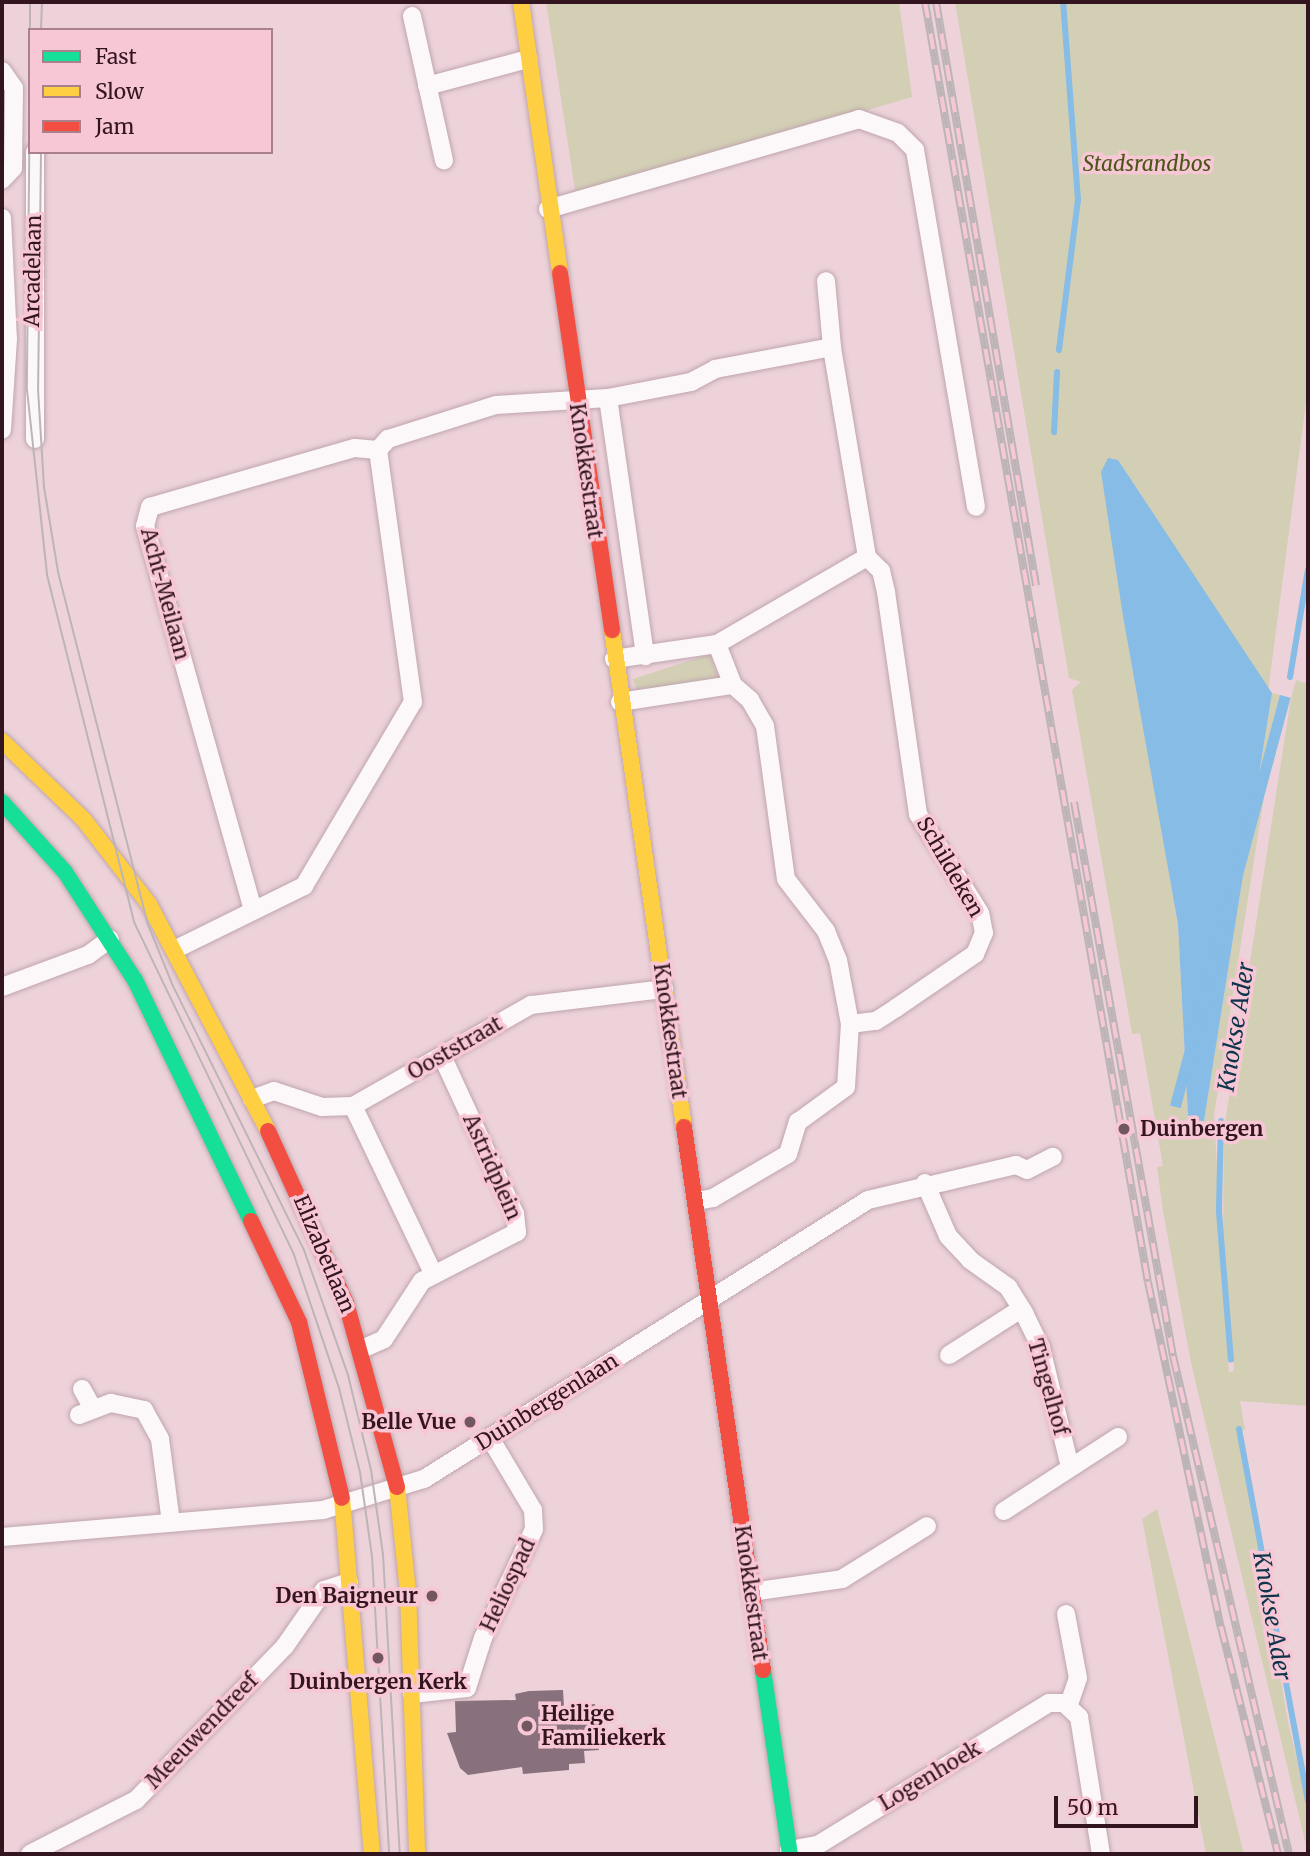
<!DOCTYPE html>
<style>
body{margin:0}
#map{position:relative;width:1310px;height:1856px;overflow:hidden;background:#edd2da;font-family:Merriweather,serif}
div>[style]{position:absolute}
[style*='--x']{left:calc(var(--x)*1px);top:calc(var(--y)*1px);width:calc(var(--w)*1px);rotate:calc(var(--a)*1deg)}
.green>*{inset:0;background:#d3cfb5;transform-origin:0 0}
.water>*{inset:0;background:#86bce6;transform-origin:0 0}
.stream>*{height:6px;margin:-3px;padding:0 3px;transform-origin:3px;border-radius:3px;background:#86bce6}
.building>*{inset:0;background:#88717c}
.roads{filter:drop-shadow(0 0 2px #bfa5ad) drop-shadow(0 0 2px #bfa5ad)}
.street>*{height:18px;margin:-9px;padding:0 9px;transform-origin:9px;border-radius:9px;background:#fcf8f9}
.fast>*{height:16px;margin:-8px;padding:0 8px;transform-origin:8px;border-radius:8px;background:#16e098}
.slow>*{height:16px;margin:-8px;padding:0 8px;transform-origin:8px;border-radius:8px;background:#ffcf43}
.jam>*{height:16px;margin:-8px;padding:0 8px;transform-origin:8px;border-radius:8px;background:#f24e42}
.tram>*{height:2px;margin:-1px;padding:0 1px;transform-origin:1px;border-radius:1px;background:#bcb4b6}
.rail>*{height:8px;margin-top:-4px;transform-origin:0;background:repeating-linear-gradient(90deg,#f8c7d5 0 16px,#bcb4b6 0 32px);box-sizing:border-box;border-block:2px solid #bcb4b6}
.dots>*{width:19px;height:19px;translate:-50% -50%;box-sizing:border-box;border:4px solid #f8c7d5;border-radius:50%}
span{translate:-50% -50%;white-space:nowrap;text-align:center;line-height:1.15;-webkit-text-stroke:7px #f8c7d5;paint-order:stroke}
.park-label{font-size:21px;color:#4a5615;font-style:italic}
.street-label{font-size:21px;color:#32151f}
.poi-label{font-size:21px;color:#32151f;font-weight:700}
.left{translate:0 -50%;text-align:left}
.right{translate:-100% -50%;text-align:right}
.water-label{font-size:23px;color:#0d344b;font-style:italic}
.frame{position:absolute;inset:0;border:4px solid #32151f;pointer-events:none}
.legend{position:absolute;left:28px;top:28px;width:245px;height:126px;box-sizing:border-box;background:#f8c7d5;border:2px solid #a9808c;margin:0;padding:9px 12px;list-style:none;font-size:21px;color:#32151f}
.legend li{display:flex;align-items:center;gap:14px;height:35px}
.legend b{width:35px;border:2px solid #a9808c}
.scale{position:absolute;left:1054px;top:1796px;width:144px;height:32px;box-sizing:border-box;border:4px solid #32151f;border-top:0;padding-left:9px;font-size:21px;line-height:24px;white-space:nowrap;color:#32151f;-webkit-text-stroke:5px #f8c7d5;paint-order:stroke}
</style>
<div id="map">
<div class="green">
<div style="clip-path:polygon(546px 2px,899px 2px,912px 97px,576px 196px)"></div>
<div style="clip-path:polygon(955px 2px,1308px 2px,1308px 387px,1268px 692px,1118px 460px,1101px 472px,1178px 924px,1188px 1115px,1204px 1121px,1272px 693px,1280px 695px,1214px 1115px,1229px 1372px,1234px 1371px,1223px 1232px,1224px 1129px,1291px 698px,1296px 680px,1308px 684px,1308px 1406px,1240px 1401px,1245px 1430px,1239px 1431px,1288px 1722px,1308px 1806px,1308px 1854px,1191px 1363px,1163px 1211px,1157px 1167px,1163px 1166px,1140px 1033px,1132px 1034px,1072px 690px,1081px 682px,1069px 678px)"></div>
<div style="left:710px;top:654px;width:26px;height:81px;rotate:72deg"></div>
<div style="clip-path:polygon(1157px 1509px,1244px 1854px,1206px 1854px,1142px 1519px)"></div>
</div>
<div class="water">
<div style="clip-path:polygon(1108px 458px,1118px 460px,1272px 693px,1204px 1121px,1191px 1121px,1188px 1115px,1178px 924px,1123px 616px,1101px 472px)"></div>
<div style="left:1280px;top:695px;width:11px;height:425px;rotate:15deg"></div>
</div>
<div class="stream">
<div style="--x:1059;--y:350;--w:151;--a:-82.8"></div>
<div style="--x:1078;--y:200;--w:199;--a:-94.3"></div>
<div style="--x:1054;--y:432;--w:60;--a:-87.1"></div>
<div style="--x:1290;--y:677;--w:109;--a:-80.5"></div>
<div style="--x:1221;--y:1121;--w:91;--a:91.3"></div>
<div style="--x:1219;--y:1212;--w:148;--a:85.4"></div>
<div style="--x:1239;--y:1429;--w:379;--a:79.5"></div>
</div>
<div class="building">
<div style="clip-path:polygon(563px 1690px,564px 1707px,595px 1704px,599px 1750px,584px 1751px,585px 1763px,569px 1764px,569px 1770px,523px 1774px,522px 1767px,468px 1775px,460px 1768px,447px 1733px,456px 1732px,455px 1701px,516px 1700px,515px 1694px,529px 1691px)"></div>
</div>
<div class="roads">
<div class="street">
<div style="--x:412;--y:16;--w:148;--a:77.5"></div>
<div style="--x:2;--y:71;--w:21;--a:55"></div>
<div style="--x:14;--y:88;--w:80;--a:90.7"></div>
<div style="--x:13;--y:168;--w:16;--a:133"></div>
<div style="--x:427;--y:86;--w:105;--a:-15"></div>
<div style="--x:35;--y:152;--w:287;--a:90"></div>
<div style="--x:548;--y:209;--w:324;--a:-16.1"></div>
<div style="--x:859;--y:119;--w:41;--a:19.7"></div>
<div style="--x:898;--y:133;--w:24;--a:45"></div>
<div style="--x:915;--y:150;--w:362;--a:80.3"></div>
<div style="--x:2;--y:218;--w:121;--a:87.2"></div>
<div style="--x:8;--y:339;--w:91;--a:93.8"></div>
<div style="--x:608;--y:398;--w:261;--a:81.8"></div>
<div style="--x:717;--y:644;--w:44;--a:68.7"></div>
<div style="--x:614;--y:659;--w:104;--a:-8.3"></div>
<div style="--x:717;--y:644;--w:173;--a:-30.1"></div>
<div style="--x:867;--y:557;--w:213;--a:-99.5"></div>
<div style="--x:832;--y:347;--w:66;--a:-95.2"></div>
<div style="--x:620;--y:702;--w:114;--a:-8.6"></div>
<div style="--x:733;--y:685;--w:23;--a:41"></div>
<div style="--x:750;--y:700;--w:30;--a:60"></div>
<div style="--x:765;--y:726;--w:154;--a:82.2"></div>
<div style="--x:786;--y:879;--w:66;--a:52.4"></div>
<div style="--x:826;--y:931;--w:31;--a:68"></div>
<div style="--x:838;--y:960;--w:65;--a:79.4"></div>
<div style="--x:253;--y:910;--w:399;--a:-105.7"></div>
<div style="--x:145;--y:526;--w:20;--a:-75"></div>
<div style="--x:150;--y:507;--w:213;--a:-16.1"></div>
<div style="--x:355;--y:448;--w:23;--a:5"></div>
<div style="--x:378;--y:450;--w:15;--a:-48"></div>
<div style="--x:388;--y:439;--w:113;--a:-17.5"></div>
<div style="--x:496;--y:405;--w:112;--a:-3.6"></div>
<div style="--x:608;--y:398;--w:85;--a:-10.9"></div>
<div style="--x:691;--y:382;--w:27;--a:-28"></div>
<div style="--x:715;--y:369;--w:119;--a:-10.6"></div>
<div style="--x:176;--y:949;--w:143;--a:-26.2"></div>
<div style="--x:304;--y:886;--w:214;--a:-59.4"></div>
<div style="--x:413;--y:702;--w:254;--a:-97.9"></div>
<div style="--x:2;--y:987;--w:92;--a:-20.4"></div>
<div style="--x:88;--y:955;--w:27;--a:-36"></div>
<div style="--x:252;--y:1099;--w:23;--a:-20"></div>
<div style="--x:274;--y:1091;--w:51;--a:18.4"></div>
<div style="--x:322;--y:1107;--w:31;--a:-2"></div>
<div style="--x:353;--y:1106;--w:205;--a:-29.6"></div>
<div style="--x:531;--y:1005;--w:134;--a:-6.9"></div>
<div style="--x:353;--y:1106;--w:187;--a:64.4"></div>
<div style="--x:925;--y:1183;--w:58;--a:66.5"></div>
<div style="--x:948;--y:1236;--w:33;--a:47"></div>
<div style="--x:970;--y:1260;--w:47;--a:35.4"></div>
<div style="--x:1008;--y:1287;--w:31;--a:58"></div>
<div style="--x:1024;--y:1313;--w:39;--a:64"></div>
<div style="--x:1041;--y:1348;--w:122;--a:76.3"></div>
<div style="--x:696;--y:1201;--w:17;--a:-10"></div>
<div style="--x:713;--y:1198;--w:87;--a:-30.4"></div>
<div style="--x:788;--y:1154;--w:34;--a:-73"></div>
<div style="--x:798;--y:1122;--w:59;--a:-36.1"></div>
<div style="--x:846;--y:1087;--w:63;--a:-86.4"></div>
<div style="--x:850;--y:1024;--w:26;--a:-7"></div>
<div style="--x:876;--y:1021;--w:24;--a:-33"></div>
<div style="--x:896;--y:1008;--w:96;--a:-34.4"></div>
<div style="--x:975;--y:954;--w:23;--a:-67"></div>
<div style="--x:984;--y:933;--w:20;--a:-101"></div>
<div style="--x:980;--y:913;--w:117;--a:-122.1"></div>
<div style="--x:918;--y:814;--w:224;--a:-98.2"></div>
<div style="--x:886;--y:592;--w:22;--a:-103"></div>
<div style="--x:881;--y:571;--w:20;--a:-135"></div>
<div style="--x:362;--y:1349;--w:24;--a:-24"></div>
<div style="--x:384;--y:1339;--w:69;--a:-56.8"></div>
<div style="--x:422;--y:1281;--w:107;--a:-27.3"></div>
<div style="--x:517;--y:1232;--w:18;--a:-96"></div>
<div style="--x:515;--y:1214;--w:174;--a:-114.8"></div>
<div style="--x:949;--y:1355;--w:85;--a:-32.6"></div>
<div style="--x:82;--y:1389;--w:21;--a:61"></div>
<div style="--x:79;--y:1415;--w:34;--a:-21"></div>
<div style="--x:111;--y:1403;--w:34;--a:12"></div>
<div style="--x:144;--y:1410;--w:33;--a:61"></div>
<div style="--x:160;--y:1439;--w:84;--a:82.5"></div>
<div style="--x:1004;--y:1511;--w:136;--a:-33"></div>
<div style="--x:2;--y:1537;--w:322;--a:-4.8"></div>
<div style="--x:323;--y:1510;--w:106;--a:-17.1"></div>
<div style="--x:424;--y:1479;--w:524;--a:-32.14"></div>
<div style="--x:868;--y:1200;--w:152;--a:-13.3"></div>
<div style="--x:1016;--y:1165;--w:12;--a:24"></div>
<div style="--x:1027;--y:1170;--w:29;--a:-27"></div>
<div style="--x:751;--y:1592;--w:92;--a:-8.1"></div>
<div style="--x:842;--y:1579;--w:100;--a:-31.9"></div>
<div style="--x:1066;--y:1614;--w:65;--a:79.4"></div>
<div style="--x:1078;--y:1678;--w:28;--a:109"></div>
<div style="--x:412;--y:1694;--w:55;--a:-6.2"></div>
<div style="--x:467;--y:1688;--w:52;--a:-72.3"></div>
<div style="--x:483;--y:1638;--w:120;--a:-64.9"></div>
<div style="--x:534;--y:1529;--w:19;--a:-93"></div>
<div style="--x:533;--y:1510;--w:84;--a:-120.8"></div>
<div style="--x:789;--y:1850;--w:29;--a:-10"></div>
<div style="--x:818;--y:1845;--w:271;--a:-31.6"></div>
<div style="--x:1049;--y:1703;--w:15;--a:0"></div>
<div style="--x:1064;--y:1703;--w:21;--a:43"></div>
<div style="--x:1079;--y:1717;--w:139;--a:80.9"></div>
<div style="--x:30;--y:1854;--w:119;--a:-27"></div>
<div style="--x:136;--y:1800;--w:214;--a:-45.9"></div>
<div style="--x:285;--y:1646;--w:68;--a:-55.1"></div>
<div style="--x:324;--y:1590;--w:26;--a:-18"></div>
</div>
<div class="fast">
<div style="--x:2;--y:802;--w:94;--a:48"></div>
<div style="--x:65;--y:872;--w:129;--a:57.1"></div>
<div style="--x:135;--y:980;--w:267;--a:64.3"></div>
<div style="--x:763;--y:1670;--w:186;--a:81.7"></div>
</div>
<div class="slow">
<div style="--x:521;--y:2;--w:274;--a:81.8"></div>
<div style="--x:612;--y:630;--w:502;--a:81.76"></div>
<div style="--x:2;--y:741;--w:114;--a:43.9"></div>
<div style="--x:84;--y:820;--w:106;--a:52.3"></div>
<div style="--x:149;--y:904;--w:256;--a:62.3"></div>
<div style="--x:397;--y:1487;--w:106;--a:84"></div>
<div style="--x:408;--y:1592;--w:262;--a:88"></div>
<div style="--x:342;--y:1498;--w:357;--a:85.2"></div>
</div>
<div class="jam">
<div style="--x:560;--y:273;--w:361;--a:81.7"></div>
<div style="--x:684;--y:1127;--w:549;--a:81.72"></div>
<div style="--x:268;--y:1131;--w:189;--a:65.6"></div>
<div style="--x:346;--y:1303;--w:191;--a:74.5"></div>
<div style="--x:251;--y:1221;--w:112;--a:64.6"></div>
<div style="--x:299;--y:1322;--w:181;--a:76.3"></div>
</div>
</div>
<div class="tram">
<div style="--x:30;--y:30;--w:28;--a:-90"></div>
<div style="--x:41;--y:30;--w:28;--a:-88"></div>
<div style="--x:30;--y:84;--w:306;--a:90.6"></div>
<div style="--x:27;--y:390;--w:186;--a:83.8"></div>
<div style="--x:47;--y:575;--w:358;--a:75.9"></div>
<div style="--x:134;--y:922;--w:369;--a:64.3"></div>
<div style="--x:294;--y:1255;--w:140;--a:71.3"></div>
<div style="--x:339;--y:1388;--w:87;--a:76"></div>
<div style="--x:360;--y:1472;--w:85;--a:81.9"></div>
<div style="--x:372;--y:1556;--w:298;--a:86.7"></div>
<div style="--x:41;--y:152;--w:237;--a:90.7"></div>
<div style="--x:38;--y:389;--w:98;--a:86.5"></div>
<div style="--x:44;--y:487;--w:86;--a:80.6"></div>
<div style="--x:58;--y:572;--w:361;--a:75.7"></div>
<div style="--x:147;--y:922;--w:69;--a:67.9"></div>
<div style="--x:173;--y:986;--w:295;--a:63.6"></div>
<div style="--x:304;--y:1250;--w:133;--a:70.6"></div>
<div style="--x:348;--y:1375;--w:98;--a:76.4"></div>
<div style="--x:371;--y:1470;--w:85;--a:81.9"></div>
<div style="--x:383;--y:1554;--w:300;--a:86.8"></div>
</div>
<div class="rail">
<div style="--x:925;--y:2;--w:1299;--a:80.12"></div>
<div style="--x:1148;--y:1282;--w:353;--a:78.1"></div>
<div style="--x:1221;--y:1627;--w:234;--a:75.9"></div>
<div style="--x:936;--y:2;--w:592;--a:80.27"></div>
<div style="--x:1074;--y:802;--w:563;--a:79.87"></div>
<div style="--x:1173;--y:1356;--w:511;--a:76.89"></div>
</div>
<div class="dots">
<div style="left:1124px;top:1129px;background:#735760"></div>
<div style="left:470px;top:1422px;background:#735760"></div>
<div style="left:432px;top:1596px;background:#735760"></div>
<div style="left:378px;top:1658px;background:#735760"></div>
<div style="left:527px;top:1726px;background:#735760"></div>
</div>
<div class="park-label">
<span style="left:1147px;top:164px">Stadsrandbos</span>
</div>
<div class="street-label">
<span style="left:33px;top:271px;rotate:-89deg">Arcadelaan</span>
<span style="left:586px;top:471px;rotate:82deg">Knokkestraat</span>
<span style="left:165px;top:594px;rotate:75deg">Acht-Meilaan</span>
<span style="left:950px;top:867px;rotate:60deg">Schildeken</span>
<span style="left:670px;top:1031px;rotate:82deg">Knokkestraat</span>
<span style="left:455px;top:1048px;rotate:-30deg">Ooststraat</span>
<span style="left:492px;top:1167px;rotate:66deg">Astridplein</span>
<span style="left:324px;top:1254px;rotate:67deg">Elizabetlaan</span>
<span style="left:1048px;top:1387px;rotate:74deg">Tingelhof</span>
<span style="left:547px;top:1402px;rotate:-32deg">Duinbergenlaan</span>
<span style="left:508px;top:1585px;rotate:-65deg">Heliospad</span>
<span style="left:751px;top:1593px;rotate:82deg">Knokkestraat</span>
<span style="left:202px;top:1731px;rotate:-46deg">Meeuwendreef</span>
<span style="left:930px;top:1776px;rotate:-31deg">Logenhoek</span>
</div>
<div class="poi-label">
<span class="left" style="left:1140px;top:1129px">Duinbergen</span>
<span class="right" style="left:456px;top:1422px">Belle Vue</span>
<span class="right" style="left:418px;top:1596px">Den Baigneur</span>
<span style="left:378px;top:1682px">Duinbergen Kerk</span>
<span class="left" style="left:541px;top:1726px">Heilige<br>Familiekerk</span>
</div>
<div class="water-label">
<span style="left:1236px;top:1027px;rotate:-81deg">Knokse Ader</span>
<span style="left:1272px;top:1616px;rotate:80deg">Knokse Ader</span>
</div>
<div class="frame"></div>
<ul class="legend">
<li><b style="height:9px;background:#16e098"></b>Fast</li>
<li><b style="height:9px;background:#ffcf43"></b>Slow</li>
<li><b style="height:9px;background:#f24e42"></b>Jam</li>
</ul>
<div class="scale">50 m</div>
</div>
